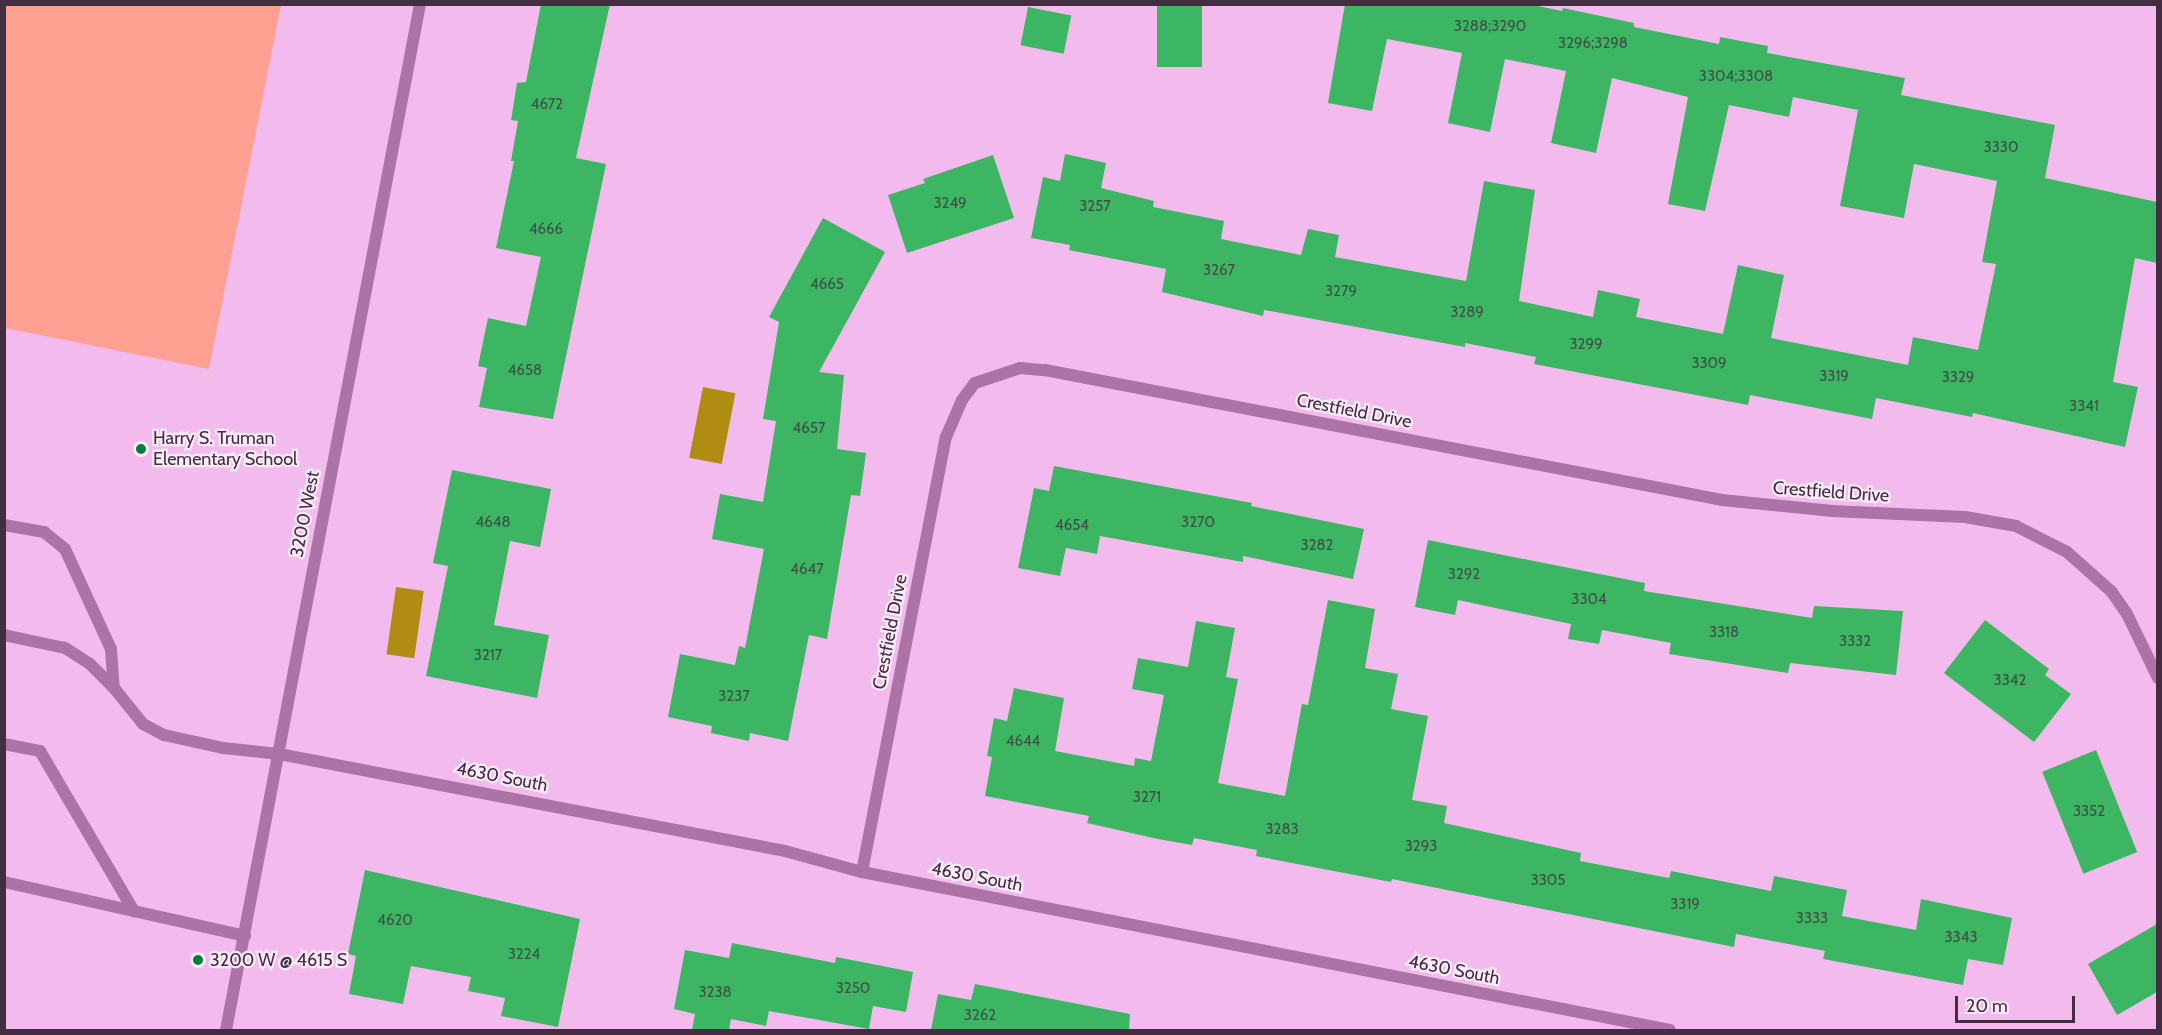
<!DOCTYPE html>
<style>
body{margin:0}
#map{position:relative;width:2162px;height:1035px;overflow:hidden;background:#f3bbed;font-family:Cabin,sans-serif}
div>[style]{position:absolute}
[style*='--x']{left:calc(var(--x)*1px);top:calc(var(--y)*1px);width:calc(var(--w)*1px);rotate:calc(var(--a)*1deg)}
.green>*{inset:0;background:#fda091}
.water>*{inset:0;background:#b08c13;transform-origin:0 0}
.building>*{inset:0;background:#3cb662;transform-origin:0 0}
.service>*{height:12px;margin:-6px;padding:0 6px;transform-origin:6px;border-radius:6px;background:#ac73a7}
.minor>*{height:12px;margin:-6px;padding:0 6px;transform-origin:6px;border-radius:6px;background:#ac73a7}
.tertiary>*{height:12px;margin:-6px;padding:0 6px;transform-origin:6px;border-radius:6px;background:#ac73a7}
.dots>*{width:16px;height:16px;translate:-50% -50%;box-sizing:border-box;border:3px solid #fcebfa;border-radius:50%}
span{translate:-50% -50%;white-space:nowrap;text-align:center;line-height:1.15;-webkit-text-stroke:4.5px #fcebfa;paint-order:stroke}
.number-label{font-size:15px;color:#414f49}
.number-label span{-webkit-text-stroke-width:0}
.street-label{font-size:18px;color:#432d41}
.poi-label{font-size:18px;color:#432d41}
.left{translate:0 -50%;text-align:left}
.frame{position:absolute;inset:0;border:6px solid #432d41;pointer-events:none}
.scale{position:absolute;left:1955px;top:996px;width:120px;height:27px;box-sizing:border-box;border:3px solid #432d41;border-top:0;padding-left:8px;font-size:18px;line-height:21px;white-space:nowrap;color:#432d41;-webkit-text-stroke:4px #fcebfa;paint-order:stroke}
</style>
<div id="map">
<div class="green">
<div style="clip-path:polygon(4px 5px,281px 5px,209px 369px,5px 328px)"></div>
</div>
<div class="water">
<div style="left:703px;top:387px;width:33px;height:72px;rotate:11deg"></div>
<div style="left:396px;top:587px;width:28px;height:68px;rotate:8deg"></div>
</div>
<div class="building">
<div style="clip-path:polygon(541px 4px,610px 4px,576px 158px,606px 164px,553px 419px,479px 407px,487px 368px,478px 366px,488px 318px,526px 326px,541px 257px,496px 248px,514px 161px,511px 161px,518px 121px,511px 120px,517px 83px,526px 82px)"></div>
<div style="left:1157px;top:4px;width:45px;height:63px"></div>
<div style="clip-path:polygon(1345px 4px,1528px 4px,1562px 11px,1563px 8px,1634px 23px,1634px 27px,1719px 44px,1720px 37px,1768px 46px,1767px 53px,1905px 78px,1901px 95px,2055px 125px,2045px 178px,2157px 202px,2157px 263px,2135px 258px,2113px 382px,2138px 387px,2125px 447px,1973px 413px,1972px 417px,1876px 398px,1872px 419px,1750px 395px,1748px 405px,1534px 364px,1536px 357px,1465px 343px,1465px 347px,1264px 310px,1263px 316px,1162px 292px,1166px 269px,1069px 250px,1070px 245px,1031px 238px,1043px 177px,1060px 181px,1065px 154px,1106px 163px,1101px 188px,1154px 201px,1153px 207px,1224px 221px,1221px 239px,1301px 255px,1308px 229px,1339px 235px,1335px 257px,1466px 281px,1484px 181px,1535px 190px,1519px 301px,1593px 317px,1598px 290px,1640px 299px,1636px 317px,1723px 334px,1738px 265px,1784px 275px,1771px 338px,1908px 365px,1913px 337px,1978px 350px,1996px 264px,1982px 262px,1997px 181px,1914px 164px,1904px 218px,1840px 206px,1858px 110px,1793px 97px,1789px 117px,1729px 105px,1705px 211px,1668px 204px,1688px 97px,1612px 78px,1596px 153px,1551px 143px,1566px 71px,1505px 59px,1490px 132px,1448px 123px,1462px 53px,1387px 39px,1372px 111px,1328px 103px)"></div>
<div style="left:1028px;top:7px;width:44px;height:39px;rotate:11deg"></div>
<div style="clip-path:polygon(993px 155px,1014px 218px,907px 253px,888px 195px,925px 183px,923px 179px)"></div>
<div style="clip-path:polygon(823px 218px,885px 252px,819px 372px,844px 375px,837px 449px,866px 453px,860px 496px,851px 495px,827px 639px,809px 635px,788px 741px,750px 733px,749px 741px,711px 733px,712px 726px,668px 717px,680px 654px,735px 665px,739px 646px,745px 648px,764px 549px,712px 539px,720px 494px,763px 502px,776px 421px,763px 419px,779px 322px,769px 317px)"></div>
<div style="clip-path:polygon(1054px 466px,1252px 503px,1251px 506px,1364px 529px,1353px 579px,1243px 556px,1243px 562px,1100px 536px,1097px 554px,1066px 548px,1060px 576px,1018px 568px,1034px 488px,1049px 491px)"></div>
<div style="clip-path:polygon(452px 470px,551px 489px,540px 547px,510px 541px,494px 625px,549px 635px,537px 698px,426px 676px,448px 566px,433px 563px)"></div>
<div style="clip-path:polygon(1428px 540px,1645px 583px,1644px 591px,1812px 618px,1814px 606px,1903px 611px,1896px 675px,1790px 663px,1788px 673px,1669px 654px,1671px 643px,1602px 630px,1599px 644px,1568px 639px,1571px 624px,1458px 600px,1455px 615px,1415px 607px)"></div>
<div style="clip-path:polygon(1328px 600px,1375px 609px,1365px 668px,1398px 674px,1391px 709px,1428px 716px,1412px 800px,1447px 806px,1444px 823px,1581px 853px,1580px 861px,1669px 878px,1671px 871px,1771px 891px,1774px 876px,1847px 890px,1842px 916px,1916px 930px,1921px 899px,2012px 918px,2003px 965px,1968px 959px,1963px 985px,1823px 959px,1825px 951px,1736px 934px,1734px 947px,1392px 879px,1391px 882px,1256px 856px,1257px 850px,1194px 838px,1192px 845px,1158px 839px,1087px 823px,1089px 816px,985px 796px,992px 757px,987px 756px,994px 718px,1007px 721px,1014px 688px,1064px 698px,1055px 751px,1134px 766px,1135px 758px,1151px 761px,1164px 695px,1132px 689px,1138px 658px,1188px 667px,1196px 621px,1235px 628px,1226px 677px,1238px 679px,1218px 783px,1285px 796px,1302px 704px,1308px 705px)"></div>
<div style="clip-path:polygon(1985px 620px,2049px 669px,2045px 675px,2071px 694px,2034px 742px,1944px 673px)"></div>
<div style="left:2096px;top:750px;width:110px;height:58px;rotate:68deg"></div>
<div style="clip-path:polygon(365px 870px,580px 919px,558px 1027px,501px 1016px,505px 998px,468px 991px,471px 977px,411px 966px,403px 1004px,349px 994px,356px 956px,348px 954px)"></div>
<div style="clip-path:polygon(2157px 924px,2157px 992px,2117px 1015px,2088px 964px)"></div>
<div style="clip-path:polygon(732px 943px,835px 963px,836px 957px,913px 972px,906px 1012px,873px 1006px,869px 1029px,769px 1011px,766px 1026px,731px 1019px,729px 1030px,692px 1030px,695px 1014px,674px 1009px,685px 950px,729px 958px)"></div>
<div style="clip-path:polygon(975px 984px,1130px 1014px,1129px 1030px,931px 1030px,938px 994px,971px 1000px)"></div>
</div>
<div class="service">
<div style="--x:4;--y:525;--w:41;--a:9.9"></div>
<div style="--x:44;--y:532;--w:27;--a:39"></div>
<div style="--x:65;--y:549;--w:110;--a:65.3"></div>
<div style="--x:111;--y:649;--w:39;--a:86"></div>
<div style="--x:114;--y:688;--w:34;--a:-135"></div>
<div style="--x:90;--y:664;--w:30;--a:-147"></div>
<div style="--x:65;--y:648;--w:62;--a:-168"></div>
<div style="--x:114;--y:688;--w:46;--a:51.1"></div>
<div style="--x:143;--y:724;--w:24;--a:28"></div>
<div style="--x:164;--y:735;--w:60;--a:12.4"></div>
<div style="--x:223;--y:748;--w:56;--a:6.1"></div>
<div style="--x:4;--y:744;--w:37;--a:11"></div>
<div style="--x:40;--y:751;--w:186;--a:59.6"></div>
<div style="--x:4;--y:882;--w:247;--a:12.6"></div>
</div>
<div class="minor">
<div style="--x:279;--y:754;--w:515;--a:10.85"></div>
<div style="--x:785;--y:851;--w:80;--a:15.3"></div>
<div style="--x:862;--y:872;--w:823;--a:11.06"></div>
<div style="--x:862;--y:872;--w:443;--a:-79.1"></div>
<div style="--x:946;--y:437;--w:40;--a:-66.6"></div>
<div style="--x:962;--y:400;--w:21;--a:-53"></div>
<div style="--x:975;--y:383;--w:47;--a:-18.4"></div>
<div style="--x:1020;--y:368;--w:25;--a:5"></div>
<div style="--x:1045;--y:370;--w:689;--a:10.87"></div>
<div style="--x:1722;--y:500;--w:111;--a:5.7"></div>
<div style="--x:1832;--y:511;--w:133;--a:2.6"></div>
<div style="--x:1965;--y:517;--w:52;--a:10"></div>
<div style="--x:2016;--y:526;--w:57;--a:27"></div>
<div style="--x:2067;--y:552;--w:59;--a:41.6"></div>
<div style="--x:2111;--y:591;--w:28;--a:55"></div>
<div style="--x:2127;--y:614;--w:71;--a:64.2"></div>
</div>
<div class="tertiary">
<div style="--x:226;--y:1030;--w:1044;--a:-79.29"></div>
</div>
<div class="dots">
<div style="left:141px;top:449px;background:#018039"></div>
<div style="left:198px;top:960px;background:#018039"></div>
</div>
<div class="number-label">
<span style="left:1490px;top:27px">3288;3290</span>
<span style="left:1593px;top:44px">3296;3298</span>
<span style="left:1736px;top:77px">3304;3308</span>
<span style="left:547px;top:105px">4672</span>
<span style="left:2001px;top:148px">3330</span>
<span style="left:950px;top:204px">3249</span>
<span style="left:1095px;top:207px">3257</span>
<span style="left:546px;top:230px">4666</span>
<span style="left:1219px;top:271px">3267</span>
<span style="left:827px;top:285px">4665</span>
<span style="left:1341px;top:292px">3279</span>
<span style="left:1467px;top:313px">3289</span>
<span style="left:1586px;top:345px">3299</span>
<span style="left:1709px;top:364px">3309</span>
<span style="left:525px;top:371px">4658</span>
<span style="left:1834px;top:377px">3319</span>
<span style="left:1958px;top:378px">3329</span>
<span style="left:2084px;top:407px">3341</span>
<span style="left:809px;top:429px">4657</span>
<span style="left:493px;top:523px">4648</span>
<span style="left:1198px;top:523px">3270</span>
<span style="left:1072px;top:526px">4654</span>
<span style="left:1317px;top:546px">3282</span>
<span style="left:807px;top:570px">4647</span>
<span style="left:1464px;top:575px">3292</span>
<span style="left:1589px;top:600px">3304</span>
<span style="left:1724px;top:633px">3318</span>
<span style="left:1855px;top:642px">3332</span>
<span style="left:488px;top:656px">3217</span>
<span style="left:2010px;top:681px">3342</span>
<span style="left:734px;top:697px">3237</span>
<span style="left:1023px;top:742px">4644</span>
<span style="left:1147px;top:798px">3271</span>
<span style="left:2089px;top:812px">3352</span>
<span style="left:1282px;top:830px">3283</span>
<span style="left:1421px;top:847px">3293</span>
<span style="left:1548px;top:881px">3305</span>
<span style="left:1685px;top:905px">3319</span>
<span style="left:1812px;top:919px">3333</span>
<span style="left:395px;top:921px">4620</span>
<span style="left:1961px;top:938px">3343</span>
<span style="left:524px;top:955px">3224</span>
<span style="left:853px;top:989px">3250</span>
<span style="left:715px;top:993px">3238</span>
<span style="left:980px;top:1016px">3262</span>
</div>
<div class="street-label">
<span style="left:1354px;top:411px;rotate:11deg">Crestfield Drive</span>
<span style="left:1831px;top:492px;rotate:4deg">Crestfield Drive</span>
<span style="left:305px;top:514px;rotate:-79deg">3200 West</span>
<span style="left:890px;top:632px;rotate:-79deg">Crestfield Drive</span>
<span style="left:502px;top:777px;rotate:11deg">4630 South</span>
<span style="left:977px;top:877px;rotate:11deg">4630 South</span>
<span style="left:1454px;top:970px;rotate:11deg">4630 South</span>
</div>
<div class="poi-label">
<span class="left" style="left:153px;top:449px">Harry S. Truman<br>Elementary School</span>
<span class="left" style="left:210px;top:960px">3200 W @ 4615 S</span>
</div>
<div class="frame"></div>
<div class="scale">20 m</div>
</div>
